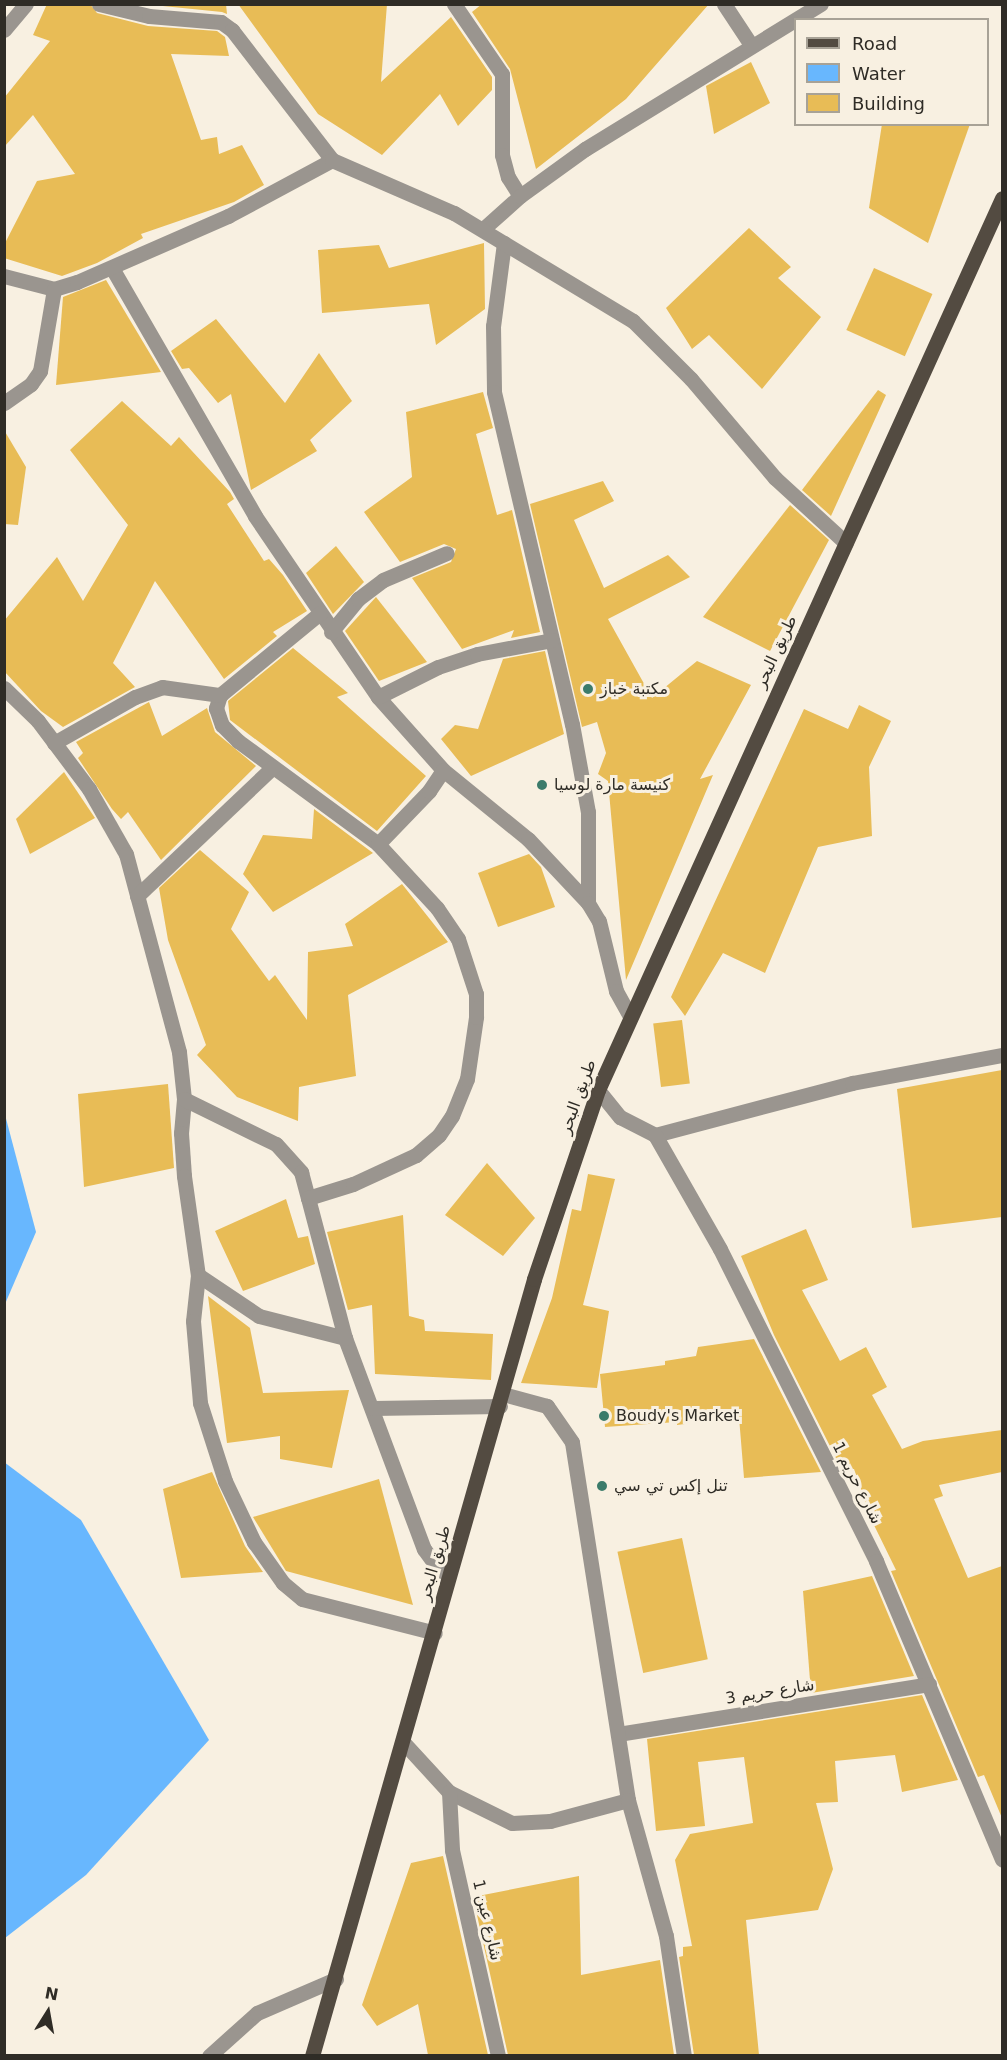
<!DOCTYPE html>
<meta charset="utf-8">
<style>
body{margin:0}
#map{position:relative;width:1007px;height:2060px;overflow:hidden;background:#f8f0e1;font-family:"DejaVu Sans",Cairo,sans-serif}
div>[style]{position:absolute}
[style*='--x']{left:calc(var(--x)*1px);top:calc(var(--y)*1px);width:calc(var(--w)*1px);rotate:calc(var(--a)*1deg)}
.water>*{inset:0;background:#68b7fe}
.building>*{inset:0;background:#e8bc56;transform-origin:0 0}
.street>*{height:15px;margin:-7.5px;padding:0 7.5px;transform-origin:7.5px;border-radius:7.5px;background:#9a958f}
.primary>*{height:15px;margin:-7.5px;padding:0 7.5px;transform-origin:7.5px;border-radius:7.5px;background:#534b41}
.dots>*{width:16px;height:16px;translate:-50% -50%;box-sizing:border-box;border:3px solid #f8f0e1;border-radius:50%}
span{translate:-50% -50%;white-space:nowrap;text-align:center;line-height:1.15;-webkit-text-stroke:6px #f8f0e1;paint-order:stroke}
.street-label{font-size:16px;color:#2f2c26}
.poi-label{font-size:16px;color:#2f2c26}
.left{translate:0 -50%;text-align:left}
.frame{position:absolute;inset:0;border:6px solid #2f2c26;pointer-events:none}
.legend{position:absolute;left:794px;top:18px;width:195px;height:108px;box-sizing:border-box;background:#f8f0e1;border:2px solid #a8a296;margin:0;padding:8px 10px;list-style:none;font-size:18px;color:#2f2c26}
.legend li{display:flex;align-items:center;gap:12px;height:30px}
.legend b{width:30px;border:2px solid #a8a296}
.north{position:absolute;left:18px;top:1982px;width:60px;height:60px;-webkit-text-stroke:4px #f8f0e1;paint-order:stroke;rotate:11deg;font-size:16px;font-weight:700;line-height:24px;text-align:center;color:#2f2c26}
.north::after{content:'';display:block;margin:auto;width:21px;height:27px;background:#2f2c26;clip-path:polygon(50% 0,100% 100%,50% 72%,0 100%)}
</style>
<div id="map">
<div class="water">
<div style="clip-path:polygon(4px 1111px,36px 1232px,5px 1304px,4px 1304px)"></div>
<div style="clip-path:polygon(4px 1462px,81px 1520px,209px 1740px,86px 1875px,5px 1938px)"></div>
</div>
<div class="building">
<div style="clip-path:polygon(47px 4px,90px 4px,97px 13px,148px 26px,217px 31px,225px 37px,229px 56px,171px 54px,201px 140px,217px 137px,219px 154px,242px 145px,264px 185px,234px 202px,141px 234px,143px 238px,97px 263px,62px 276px,4px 258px,4px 245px,37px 181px,75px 174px,33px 115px,4px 147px,4px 98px,50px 41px,33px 35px)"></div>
<div style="clip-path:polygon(143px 4px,226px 4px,227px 14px,222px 12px)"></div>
<div style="clip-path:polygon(238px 4px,387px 4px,381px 82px,451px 17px,492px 77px,492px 90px,458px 126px,440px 94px,382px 155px,318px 114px)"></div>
<div style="clip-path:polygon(482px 4px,709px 4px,626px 99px,536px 169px,510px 69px,472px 12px)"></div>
<div style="clip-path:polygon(751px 62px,770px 103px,714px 134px,706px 86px)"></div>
<div style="clip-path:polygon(882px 124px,970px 124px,928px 243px,869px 208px)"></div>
<div style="clip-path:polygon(749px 228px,791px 267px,778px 278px,821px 317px,762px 389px,709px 335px,692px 349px,666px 308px)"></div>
<div style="clip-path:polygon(484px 243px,485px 309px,436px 345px,429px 304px,322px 313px,318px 250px,379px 245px,389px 268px)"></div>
<div style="left:874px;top:268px;width:64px;height:68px;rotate:24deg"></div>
<div style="clip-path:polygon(106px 280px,161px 372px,56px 385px,63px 297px)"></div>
<div style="clip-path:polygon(216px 319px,285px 403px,319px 353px,352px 401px,310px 440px,317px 451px,251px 490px,231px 394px,218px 403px,189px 368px,182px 369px,171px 351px)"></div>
<div style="clip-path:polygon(878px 390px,886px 395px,831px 516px,802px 490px)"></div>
<div style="clip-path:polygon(483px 392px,493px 428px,476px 434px,497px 515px,512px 510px,540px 632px,511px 638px,514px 630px,462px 649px,412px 578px,451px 562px,456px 549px,444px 544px,400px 562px,364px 512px,412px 477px,406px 412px)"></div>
<div style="clip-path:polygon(122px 401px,171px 446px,179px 437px,230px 492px,234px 499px,227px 504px,264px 561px,269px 559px,283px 575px,307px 611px,273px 632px,277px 636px,224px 679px,155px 581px,113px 663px,135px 687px,63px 727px,41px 711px,4px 671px,4px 621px,57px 557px,83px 601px,128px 525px,70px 450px)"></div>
<div style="clip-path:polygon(4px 430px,26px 467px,18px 525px,4px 524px)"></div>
<div style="clip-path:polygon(603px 481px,614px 501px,574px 520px,604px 588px,668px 555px,690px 577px,608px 619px,652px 698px,697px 661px,751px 685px,700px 779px,713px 775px,626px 980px,608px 781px,598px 774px,606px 753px,597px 722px,582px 727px,530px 504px)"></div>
<div style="clip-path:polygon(790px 505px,829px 540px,770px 651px,703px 617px)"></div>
<div style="clip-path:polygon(336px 546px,364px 582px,333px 614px,306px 573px)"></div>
<div style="clip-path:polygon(376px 597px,427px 662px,379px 681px,345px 631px)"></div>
<div style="clip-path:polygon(293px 648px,348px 693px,337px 697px,426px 776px,377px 831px,230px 720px,228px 701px)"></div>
<div style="clip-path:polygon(545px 651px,564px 734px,471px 776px,441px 739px,455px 725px,478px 729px,503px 659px)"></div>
<div style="clip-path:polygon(149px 702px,162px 736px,207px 708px,215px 732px,256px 766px,161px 860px,128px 812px,121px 819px,112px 809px,78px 758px,83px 753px,76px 742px)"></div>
<div style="clip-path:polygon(859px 705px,891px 721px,869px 767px,872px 836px,818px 847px,765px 973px,723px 953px,685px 1016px,671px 997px,804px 709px,848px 729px)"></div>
<div style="clip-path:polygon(64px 772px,95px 818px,30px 854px,16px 819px)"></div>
<div style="clip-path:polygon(314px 809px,373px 853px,273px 912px,243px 874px,263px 835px,312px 839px)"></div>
<div style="clip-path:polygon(200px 850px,249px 892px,231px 929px,269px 981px,275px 975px,307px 1020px,308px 952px,353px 946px,345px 924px,402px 884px,448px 942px,348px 995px,356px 1076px,299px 1087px,298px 1121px,237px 1097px,197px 1055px,206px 1045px,168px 940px,159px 888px)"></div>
<div style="clip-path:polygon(529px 854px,541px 867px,555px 907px,498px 927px,478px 873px)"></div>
<div style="left:682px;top:1020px;width:64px;height:29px;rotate:83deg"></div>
<div style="clip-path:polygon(1002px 1070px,1002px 1217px,912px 1228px,897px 1089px)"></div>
<div style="clip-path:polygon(168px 1084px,174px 1168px,84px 1187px,78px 1094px)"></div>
<div style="clip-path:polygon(487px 1163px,535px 1218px,503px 1256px,445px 1215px)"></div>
<div style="clip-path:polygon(588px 1174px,615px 1179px,583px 1305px,609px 1311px,597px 1388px,521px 1383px,552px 1298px,572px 1209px,581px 1211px)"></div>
<div style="clip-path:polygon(286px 1199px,298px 1238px,308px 1236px,315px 1264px,243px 1291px,215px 1231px)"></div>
<div style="clip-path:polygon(403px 1215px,409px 1316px,424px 1320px,425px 1331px,493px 1334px,491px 1380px,375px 1374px,372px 1305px,348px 1310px,327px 1232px)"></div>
<div style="clip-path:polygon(806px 1229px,828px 1280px,802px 1290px,840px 1361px,866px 1347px,887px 1387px,872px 1395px,902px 1449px,923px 1441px,1002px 1430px,1002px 1472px,939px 1485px,943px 1496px,934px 1499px,968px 1578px,1002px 1566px,1002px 1818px,984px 1775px,978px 1777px,891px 1571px,896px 1570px,872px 1521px,854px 1469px,842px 1470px,774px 1335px,741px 1256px)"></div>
<div style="clip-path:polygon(208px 1296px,250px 1328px,263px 1393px,349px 1390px,332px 1468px,280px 1459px,280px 1436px,227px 1443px)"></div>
<div style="clip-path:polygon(754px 1339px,821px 1472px,744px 1478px,739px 1417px,677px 1425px,677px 1422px,605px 1427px,600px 1374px,665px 1365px,665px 1361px,696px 1356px,698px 1347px)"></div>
<div style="clip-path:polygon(212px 1472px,245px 1546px,263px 1572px,181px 1578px,163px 1489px)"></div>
<div style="clip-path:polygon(379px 1479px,413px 1605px,286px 1571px,253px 1517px)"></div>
<div style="left:682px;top:1538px;width:124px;height:66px;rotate:78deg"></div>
<div style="clip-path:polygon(872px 1576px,914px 1676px,811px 1693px,803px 1591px)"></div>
<div style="clip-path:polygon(922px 1695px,958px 1780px,902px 1792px,895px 1755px,835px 1761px,838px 1802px,816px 1803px,833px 1869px,818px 1910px,746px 1920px,759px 2055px,694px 2055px,679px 1957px,683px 1956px,683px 1947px,692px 1946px,675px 1860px,690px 1834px,753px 1823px,744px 1757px,698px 1762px,705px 1826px,656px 1831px,647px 1739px)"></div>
<div style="clip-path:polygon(443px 1856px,488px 2055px,428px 2055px,418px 2004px,377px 2026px,362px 2005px,411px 1863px)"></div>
<div style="clip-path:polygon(579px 1876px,581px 1975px,660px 1960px,674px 2055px,508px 2055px,473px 1897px)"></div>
</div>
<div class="street">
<div style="--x:99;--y:4;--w:51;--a:13.5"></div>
<div style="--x:149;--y:16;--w:72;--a:4.8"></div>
<div style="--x:221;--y:22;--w:14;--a:36"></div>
<div style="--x:232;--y:30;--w:164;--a:52.4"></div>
<div style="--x:454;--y:4;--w:85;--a:55.6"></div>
<div style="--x:502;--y:74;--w:81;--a:90"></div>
<div style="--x:502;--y:155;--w:23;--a:75"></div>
<div style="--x:508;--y:177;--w:22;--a:58"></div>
<div style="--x:724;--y:4;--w:49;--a:56.6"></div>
<div style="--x:4;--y:30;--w:34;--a:-50"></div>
<div style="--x:483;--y:229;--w:50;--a:-41.7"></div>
<div style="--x:520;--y:196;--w:80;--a:-35.9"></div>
<div style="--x:585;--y:149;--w:277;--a:-31.6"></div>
<div style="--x:504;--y:243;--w:84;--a:97.5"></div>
<div style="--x:493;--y:326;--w:66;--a:89.1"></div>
<div style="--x:494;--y:392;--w:341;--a:76.8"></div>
<div style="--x:572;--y:724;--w:89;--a:79.7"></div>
<div style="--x:588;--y:812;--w:91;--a:90"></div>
<div style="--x:112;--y:268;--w:286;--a:60"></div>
<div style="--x:255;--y:516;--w:219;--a:55.8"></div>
<div style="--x:378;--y:697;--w:98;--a:48.3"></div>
<div style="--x:443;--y:770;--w:109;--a:39.1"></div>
<div style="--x:528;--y:839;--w:88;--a:46.8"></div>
<div style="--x:588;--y:903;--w:21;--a:59"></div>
<div style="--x:599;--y:921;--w:72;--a:76.3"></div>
<div style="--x:616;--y:991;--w:29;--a:61"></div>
<div style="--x:4;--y:276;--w:52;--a:14.6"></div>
<div style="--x:54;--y:289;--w:24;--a:-17"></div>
<div style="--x:77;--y:282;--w:165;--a:-23.6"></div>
<div style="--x:228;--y:216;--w:118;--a:-28.3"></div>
<div style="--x:332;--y:160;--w:133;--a:23.5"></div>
<div style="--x:454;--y:213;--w:209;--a:31.1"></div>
<div style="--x:633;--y:321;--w:82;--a:45"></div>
<div style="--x:691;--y:379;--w:130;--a:49.7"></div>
<div style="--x:775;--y:478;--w:96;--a:42.5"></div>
<div style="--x:4;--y:403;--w:33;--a:-35"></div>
<div style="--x:31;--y:384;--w:16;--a:-55"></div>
<div style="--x:40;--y:371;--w:83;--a:-80.3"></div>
<div style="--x:320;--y:613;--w:129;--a:140.6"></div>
<div style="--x:220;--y:695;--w:14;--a:107"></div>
<div style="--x:216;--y:708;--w:18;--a:71"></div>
<div style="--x:222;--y:725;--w:23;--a:45"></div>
<div style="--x:238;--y:741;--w:174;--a:36.3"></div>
<div style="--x:378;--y:844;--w:74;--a:-46.1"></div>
<div style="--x:429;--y:791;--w:25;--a:-56"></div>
<div style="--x:331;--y:632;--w:43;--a:-50.7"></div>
<div style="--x:358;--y:599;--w:31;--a:-37"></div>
<div style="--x:383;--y:580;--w:69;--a:-22.9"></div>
<div style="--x:4;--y:688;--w:47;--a:44.1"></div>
<div style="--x:38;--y:721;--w:85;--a:53.1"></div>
<div style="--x:89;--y:789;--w:75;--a:60.4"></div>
<div style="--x:126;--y:854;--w:205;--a:75"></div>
<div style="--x:179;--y:1052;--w:47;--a:83.9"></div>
<div style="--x:184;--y:1099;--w:34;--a:95"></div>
<div style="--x:181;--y:1133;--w:43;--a:86"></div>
<div style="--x:184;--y:1176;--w:100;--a:82"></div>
<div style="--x:198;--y:1275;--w:73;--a:33.9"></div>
<div style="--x:259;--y:1316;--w:89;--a:14.3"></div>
<div style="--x:345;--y:1338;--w:225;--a:69.5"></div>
<div style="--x:424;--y:1549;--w:39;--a:54"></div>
<div style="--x:378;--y:697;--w:67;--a:-26.6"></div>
<div style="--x:438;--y:667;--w:41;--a:-18.4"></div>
<div style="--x:477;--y:654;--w:76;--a:-10.6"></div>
<div style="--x:54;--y:743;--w:93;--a:-29.6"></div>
<div style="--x:135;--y:697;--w:29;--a:-20"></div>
<div style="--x:162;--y:687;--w:59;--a:7.9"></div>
<div style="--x:137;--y:896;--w:187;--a:-43.5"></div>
<div style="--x:598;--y:1090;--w:35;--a:51"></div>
<div style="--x:620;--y:1117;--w:39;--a:27"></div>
<div style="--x:655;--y:1135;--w:204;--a:-14.8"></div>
<div style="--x:852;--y:1083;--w:153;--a:-10.6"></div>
<div style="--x:184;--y:1099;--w:102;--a:26.1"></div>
<div style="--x:276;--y:1144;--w:38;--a:48"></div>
<div style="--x:301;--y:1172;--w:27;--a:75"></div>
<div style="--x:655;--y:1135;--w:131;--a:60.3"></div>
<div style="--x:720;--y:1249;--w:349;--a:63.4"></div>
<div style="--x:876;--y:1561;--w:324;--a:67.1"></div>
<div style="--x:198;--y:1275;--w:46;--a:96.2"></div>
<div style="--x:193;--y:1321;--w:82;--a:85.1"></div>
<div style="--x:200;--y:1403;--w:82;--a:72.2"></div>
<div style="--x:225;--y:1481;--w:68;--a:64.6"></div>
<div style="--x:254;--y:1542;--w:50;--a:54.7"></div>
<div style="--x:283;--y:1583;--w:25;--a:40"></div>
<div style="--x:302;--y:1599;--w:137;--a:14.3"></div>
<div style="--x:345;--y:1338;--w:145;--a:-104.8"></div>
<div style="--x:308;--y:1198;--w:47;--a:-17.3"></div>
<div style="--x:353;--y:1184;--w:69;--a:-24.7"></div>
<div style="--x:416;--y:1155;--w:30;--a:-41"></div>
<div style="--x:439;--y:1135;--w:23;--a:-56"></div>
<div style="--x:452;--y:1116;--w:40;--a:-68"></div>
<div style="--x:467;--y:1079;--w:63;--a:-81.7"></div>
<div style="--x:476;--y:1017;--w:23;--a:-90"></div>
<div style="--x:476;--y:994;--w:58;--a:-108.1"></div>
<div style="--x:458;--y:939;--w:37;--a:-124"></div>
<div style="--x:437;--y:908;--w:87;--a:-132.7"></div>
<div style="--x:373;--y:1408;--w:127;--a:-0.9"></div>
<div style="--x:618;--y:1734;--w:315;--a:-9.1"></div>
<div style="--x:403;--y:1742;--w:68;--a:47.4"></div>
<div style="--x:449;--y:1792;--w:70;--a:26.2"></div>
<div style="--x:512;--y:1823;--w:38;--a:-3"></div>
<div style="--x:550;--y:1821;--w:81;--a:-15.1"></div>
<div style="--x:628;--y:1800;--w:362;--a:-98.9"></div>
<div style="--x:572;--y:1442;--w:44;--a:-124.8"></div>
<div style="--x:547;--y:1406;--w:46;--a:-164.7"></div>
<div style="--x:449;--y:1792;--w:58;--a:87"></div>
<div style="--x:452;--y:1850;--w:211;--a:77.4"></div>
<div style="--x:628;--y:1800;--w:141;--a:74.4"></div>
<div style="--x:666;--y:1936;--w:121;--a:81.5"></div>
<div style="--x:209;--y:2056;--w:64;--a:-41.9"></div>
<div style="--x:257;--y:2013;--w:86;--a:-23.3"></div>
</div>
<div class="primary">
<div style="--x:312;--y:2056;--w:808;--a:-74.05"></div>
<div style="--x:534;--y:1279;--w:200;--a:-71.3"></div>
<div style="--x:598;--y:1090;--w:979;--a:-65.63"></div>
</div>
<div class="dots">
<div style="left:588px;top:689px;background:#3b7b6a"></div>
<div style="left:542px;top:785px;background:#3b7b6a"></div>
<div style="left:604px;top:1416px;background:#3b7b6a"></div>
<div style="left:602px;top:1486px;background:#3b7b6a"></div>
</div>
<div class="street-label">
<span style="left:776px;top:652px;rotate:-65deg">طريق البحر</span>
<span style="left:578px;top:1097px;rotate:-70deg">طريق البحر</span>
<span style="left:857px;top:1483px;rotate:63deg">شارع حريم 1</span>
<span style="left:435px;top:1563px;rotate:-74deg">طريق البحر</span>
<span style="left:770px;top:1692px;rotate:-9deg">شارع حريم 3</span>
<span style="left:487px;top:1920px;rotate:77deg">شارع عين 1</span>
</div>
<div class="poi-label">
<span class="left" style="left:600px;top:689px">مكتبة خباز</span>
<span class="left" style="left:554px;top:785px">كنيسة مارة لوسيا</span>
<span class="left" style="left:616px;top:1416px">Boudy's Market</span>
<span class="left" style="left:614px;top:1486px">تنل إكس تي سي</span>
</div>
<div class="frame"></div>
<ul class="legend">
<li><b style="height:8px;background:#534b41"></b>Road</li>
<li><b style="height:16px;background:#68b7fe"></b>Water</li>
<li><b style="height:16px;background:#e8bc56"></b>Building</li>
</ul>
<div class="north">N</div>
</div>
